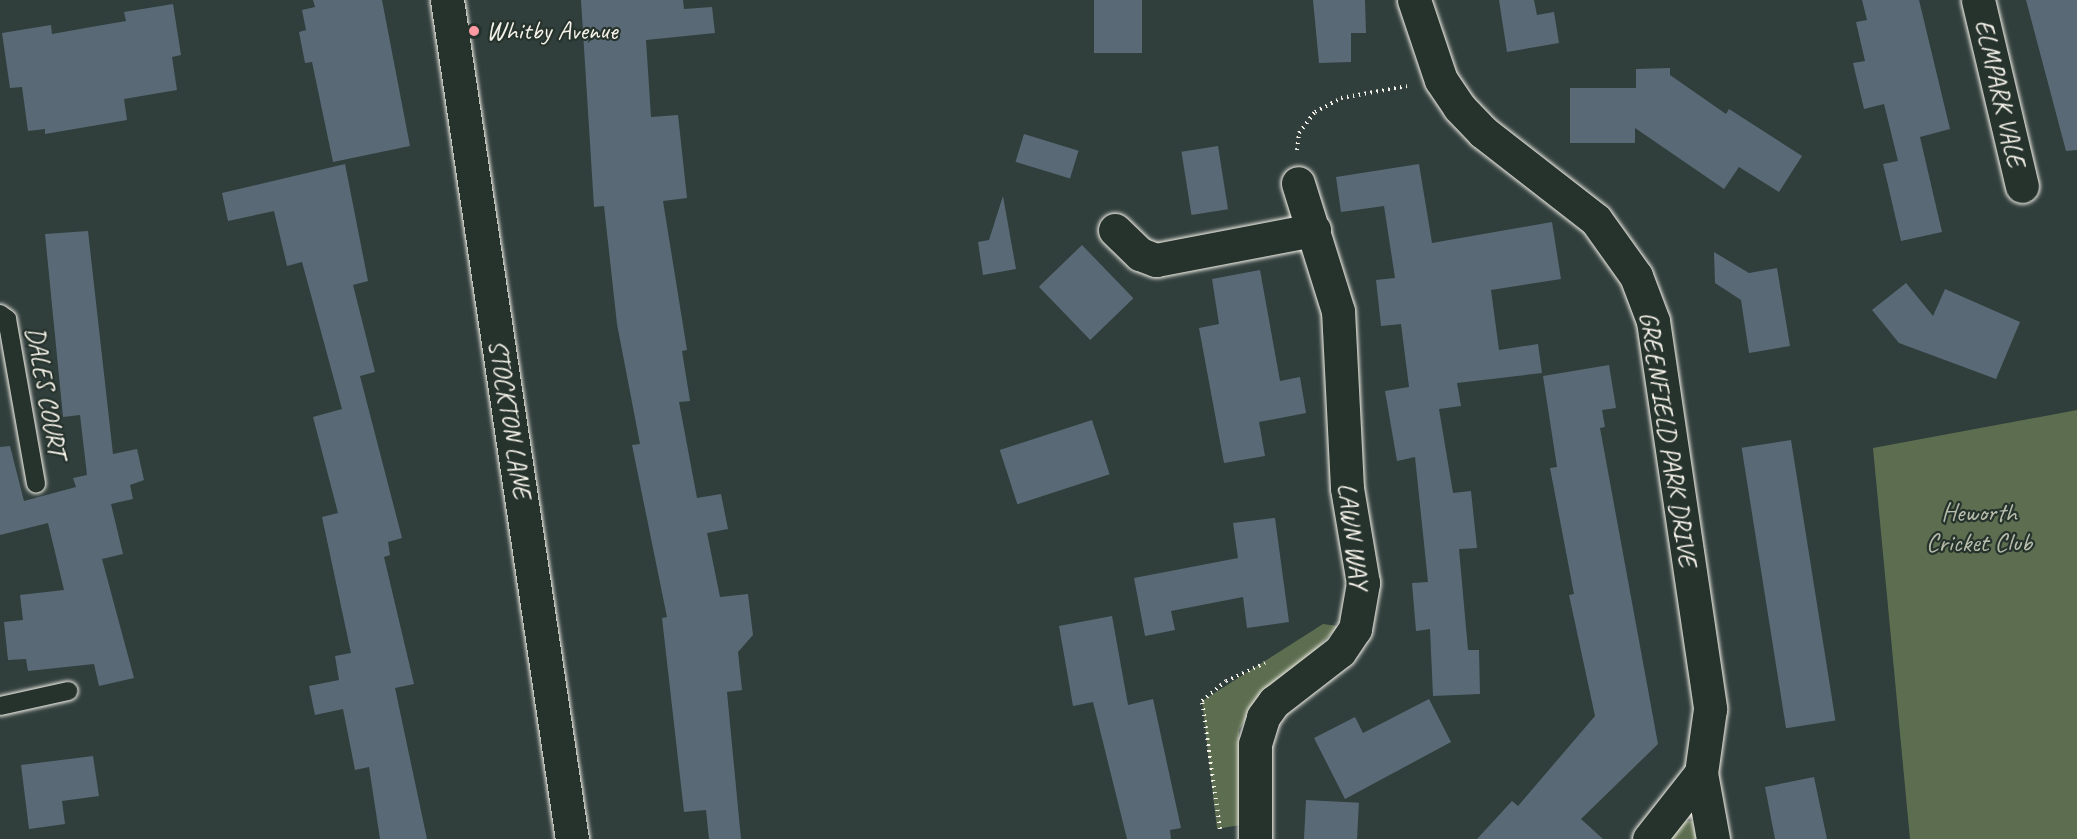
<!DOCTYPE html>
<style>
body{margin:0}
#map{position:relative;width:2077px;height:839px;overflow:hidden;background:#303e3c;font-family:Caveat,sans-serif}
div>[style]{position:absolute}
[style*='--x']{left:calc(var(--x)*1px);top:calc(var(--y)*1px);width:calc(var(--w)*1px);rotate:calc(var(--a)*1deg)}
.green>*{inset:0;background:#5d6e50}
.building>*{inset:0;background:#596a76;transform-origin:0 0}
.path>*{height:4px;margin-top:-2px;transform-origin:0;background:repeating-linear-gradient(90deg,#f4f1e8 0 1.5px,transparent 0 6px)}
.roads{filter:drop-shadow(0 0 2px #f4f1e8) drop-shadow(0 0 2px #f4f1e8)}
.service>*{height:18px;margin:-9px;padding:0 9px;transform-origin:9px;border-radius:9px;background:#26332d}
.minor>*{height:33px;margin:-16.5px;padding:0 16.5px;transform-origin:16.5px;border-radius:16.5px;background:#26332d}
.tertiary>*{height:33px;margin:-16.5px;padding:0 16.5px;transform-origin:16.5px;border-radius:16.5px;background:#26332d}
.dots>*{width:16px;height:16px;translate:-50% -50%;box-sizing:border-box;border:3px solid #26332d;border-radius:50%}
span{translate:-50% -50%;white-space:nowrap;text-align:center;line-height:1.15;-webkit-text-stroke:4.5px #26332d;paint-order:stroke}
.poi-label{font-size:26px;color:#f4f1e8}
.left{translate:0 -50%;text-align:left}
.street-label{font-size:26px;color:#f4f1e8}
.park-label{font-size:26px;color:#b8bdab}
</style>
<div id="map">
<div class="green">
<div style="clip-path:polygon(2077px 410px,2077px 839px,1910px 839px,1873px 448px)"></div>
<div style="clip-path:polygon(1323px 624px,1338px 626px,1309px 657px,1259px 697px,1239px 730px,1240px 825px,1217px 829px,1202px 701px)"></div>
<div style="clip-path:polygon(1686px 821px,1692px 821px,1702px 839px,1668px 839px)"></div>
</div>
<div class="building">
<div style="clip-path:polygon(313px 0,382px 0,410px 146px,333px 162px,312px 62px,305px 63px,299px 32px,306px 30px,302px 10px,315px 7px)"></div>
<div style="clip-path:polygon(581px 0,683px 0,684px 9px,712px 7px,715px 33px,646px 40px,651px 117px,678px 115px,687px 198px,663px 201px,687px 350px,682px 351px,690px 401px,679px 402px,697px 498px,721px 494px,728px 529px,707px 533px,720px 597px,748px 594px,753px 635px,738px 652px,742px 690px,727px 692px,741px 839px,709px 839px,706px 810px,684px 812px,662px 618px,667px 617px,632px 445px,640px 444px,617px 324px,604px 206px,594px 207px)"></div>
<div style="left:1094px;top:0;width:48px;height:53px"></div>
<div style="clip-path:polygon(1313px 0,1365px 0,1366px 33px,1351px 33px,1351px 62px,1319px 63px)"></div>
<div style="clip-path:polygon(1499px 0,1534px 0,1537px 15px,1554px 12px,1559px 43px,1507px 52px)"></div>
<div style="clip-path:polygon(1862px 0,1919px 0,1950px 129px,1920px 137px,1942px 232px,1901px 241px,1883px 164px,1898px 161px,1884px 104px,1864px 109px,1853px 63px,1865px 61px,1856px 22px,1867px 20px)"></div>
<div style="clip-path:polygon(2026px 0,2077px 0,2077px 150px,2066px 151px)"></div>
<div style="clip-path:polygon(173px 4px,181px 55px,172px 57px,177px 90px,124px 99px,127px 120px,45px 134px,45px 129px,28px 131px,22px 87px,10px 88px,2px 33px,51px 25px,52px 34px,91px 27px,126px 21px,124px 12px)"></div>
<div style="clip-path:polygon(1670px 68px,1670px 75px,1726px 114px,1729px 109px,1802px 156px,1779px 192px,1739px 167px,1724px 189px,1635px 128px,1635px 143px,1570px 143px,1570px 88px,1636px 88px,1636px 69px)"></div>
<div style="left:1024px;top:134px;width:57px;height:29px;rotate:17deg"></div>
<div style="left:1218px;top:146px;width:64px;height:37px;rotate:81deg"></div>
<div style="clip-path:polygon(345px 164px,368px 281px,353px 285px,375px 372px,360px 376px,402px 538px,388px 542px,390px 555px,384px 557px,414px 684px,395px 688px,427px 839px,380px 839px,369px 767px,355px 770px,343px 709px,315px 715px,309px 686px,339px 680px,335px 656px,351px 653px,322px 517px,338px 513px,313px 417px,342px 409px,302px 262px,287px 266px,274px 211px,228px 221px,222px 193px)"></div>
<div style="clip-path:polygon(1419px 164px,1432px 243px,1552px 222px,1561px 279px,1491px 290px,1499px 350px,1538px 344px,1542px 373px,1457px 383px,1461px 406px,1439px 409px,1453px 493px,1471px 491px,1477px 548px,1459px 549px,1468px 650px,1479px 650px,1480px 694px,1433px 696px,1430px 629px,1416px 631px,1412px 583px,1428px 582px,1415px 457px,1397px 461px,1385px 391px,1409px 387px,1401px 324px,1381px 326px,1376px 280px,1395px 278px,1384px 206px,1341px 212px,1336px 177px)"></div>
<div style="clip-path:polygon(1003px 196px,1016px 269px,983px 275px,978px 242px,989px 240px)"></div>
<div style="clip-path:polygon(88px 231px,113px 454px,137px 449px,144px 480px,130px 485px,133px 499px,111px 504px,123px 554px,102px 559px,134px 678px,99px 686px,94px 664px,28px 671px,26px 659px,8px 660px,4px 622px,23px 620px,20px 595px,64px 590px,48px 523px,0 535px,0 447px,10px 446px,24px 501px,76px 487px,73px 478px,87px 475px,80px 415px,63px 417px,45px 234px)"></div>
<div style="left:1082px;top:245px;width:74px;height:60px;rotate:46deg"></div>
<div style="clip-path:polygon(1714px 252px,1749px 273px,1777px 268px,1790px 346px,1749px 353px,1741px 300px,1715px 283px)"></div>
<div style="clip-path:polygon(1260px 270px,1280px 381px,1300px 377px,1306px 413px,1259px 422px,1265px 456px,1224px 463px,1199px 328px,1219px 324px,1212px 279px)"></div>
<div style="clip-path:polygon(1906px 283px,1933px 316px,1945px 289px,2020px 322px,1996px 379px,1899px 343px,1872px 310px)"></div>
<div style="clip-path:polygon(1609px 365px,1616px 408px,1602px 410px,1605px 427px,1600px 428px,1658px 744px,1581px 819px,1603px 839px,1477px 839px,1512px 801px,1518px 806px,1595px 716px,1569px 595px,1574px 594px,1550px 468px,1557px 467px,1543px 376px)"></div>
<div style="left:1092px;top:420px;width:57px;height:97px;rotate:72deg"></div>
<div style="left:1791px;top:440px;width:284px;height:50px;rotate:81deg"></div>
<div style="clip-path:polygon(1275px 518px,1289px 622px,1247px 628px,1243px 597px,1171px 611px,1175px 630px,1145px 636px,1134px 578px,1238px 558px,1233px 523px)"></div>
<div style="clip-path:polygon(1112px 616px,1128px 705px,1153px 699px,1181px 828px,1170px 830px,1171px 839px,1127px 839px,1093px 702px,1073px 706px,1059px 626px)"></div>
<div style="clip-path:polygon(1429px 699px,1451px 742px,1345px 799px,1314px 738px,1355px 717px,1363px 733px)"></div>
<div style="clip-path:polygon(93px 756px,99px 796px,62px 801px,65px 824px,29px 829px,21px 765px)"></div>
<div style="clip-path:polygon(1814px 777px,1827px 839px,1775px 839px,1765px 787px)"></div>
<div style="left:1306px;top:800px;width:53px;height:39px;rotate:3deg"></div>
</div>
<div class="path">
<div style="--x:1297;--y:150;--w:17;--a:-83"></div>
<div style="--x:1299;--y:133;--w:26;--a:-53"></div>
<div style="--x:1315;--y:112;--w:30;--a:-28"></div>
<div style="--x:1341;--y:98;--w:67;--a:-10.3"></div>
<div style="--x:1220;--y:829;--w:129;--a:-98"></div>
<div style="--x:1202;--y:701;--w:31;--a:-40"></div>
<div style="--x:1226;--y:681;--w:43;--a:-24.8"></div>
</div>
<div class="roads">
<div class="service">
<div style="--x:0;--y:314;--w:9;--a:36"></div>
<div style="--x:7;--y:319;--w:167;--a:80"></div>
<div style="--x:0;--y:706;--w:70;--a:-12.4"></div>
</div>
<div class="minor">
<div style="--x:1414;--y:0;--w:84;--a:71.4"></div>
<div style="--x:1441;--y:80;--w:32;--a:56"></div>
<div style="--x:1459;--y:107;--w:35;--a:46"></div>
<div style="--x:1483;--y:132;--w:143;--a:37.9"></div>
<div style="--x:1596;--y:220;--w:69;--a:54.5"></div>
<div style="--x:1636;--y:276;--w:48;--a:69.3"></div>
<div style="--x:1653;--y:321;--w:392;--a:81.6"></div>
<div style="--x:1710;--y:709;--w:65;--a:98"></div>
<div style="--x:1701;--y:773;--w:84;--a:128.2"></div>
<div style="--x:1978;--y:0;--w:191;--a:76.7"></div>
<div style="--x:1115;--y:230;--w:35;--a:44"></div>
<div style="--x:1140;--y:254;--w:17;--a:21"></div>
<div style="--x:1156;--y:260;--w:161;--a:-10.8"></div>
<div style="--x:1701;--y:773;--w:67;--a:79.7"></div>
<div style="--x:1255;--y:839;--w:95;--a:-90"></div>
<div style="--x:1255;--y:744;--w:28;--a:-73"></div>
<div style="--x:1263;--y:717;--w:19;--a:-54"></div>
<div style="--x:1274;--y:702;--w:83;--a:-37.7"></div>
<div style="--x:1340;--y:651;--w:27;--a:-56"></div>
<div style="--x:1355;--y:629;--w:47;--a:-80.1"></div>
<div style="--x:1363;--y:583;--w:96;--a:-99.6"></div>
<div style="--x:1347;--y:488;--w:177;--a:-92.9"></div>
<div style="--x:1338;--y:311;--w:134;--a:-107.4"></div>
</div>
<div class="tertiary">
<div style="--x:447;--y:0;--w:848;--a:81.53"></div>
</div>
</div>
<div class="dots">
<div style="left:474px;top:31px;background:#ff9aa2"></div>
</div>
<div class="poi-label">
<span class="left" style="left:486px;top:31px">Whitby Avenue</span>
</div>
<div class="street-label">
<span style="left:2000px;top:93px;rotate:77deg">ELMPARK VALE</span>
<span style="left:46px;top:392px;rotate:80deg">DALES COURT</span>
<span style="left:510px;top:419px;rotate:81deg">STOCKTON LANE</span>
<span style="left:1668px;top:439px;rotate:81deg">GREENFIELD PARK DRIVE</span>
<span style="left:1353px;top:536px;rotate:83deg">LAWN WAY</span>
</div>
<div class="park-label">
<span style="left:1979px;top:528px">Heworth<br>Cricket Club</span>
</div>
</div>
